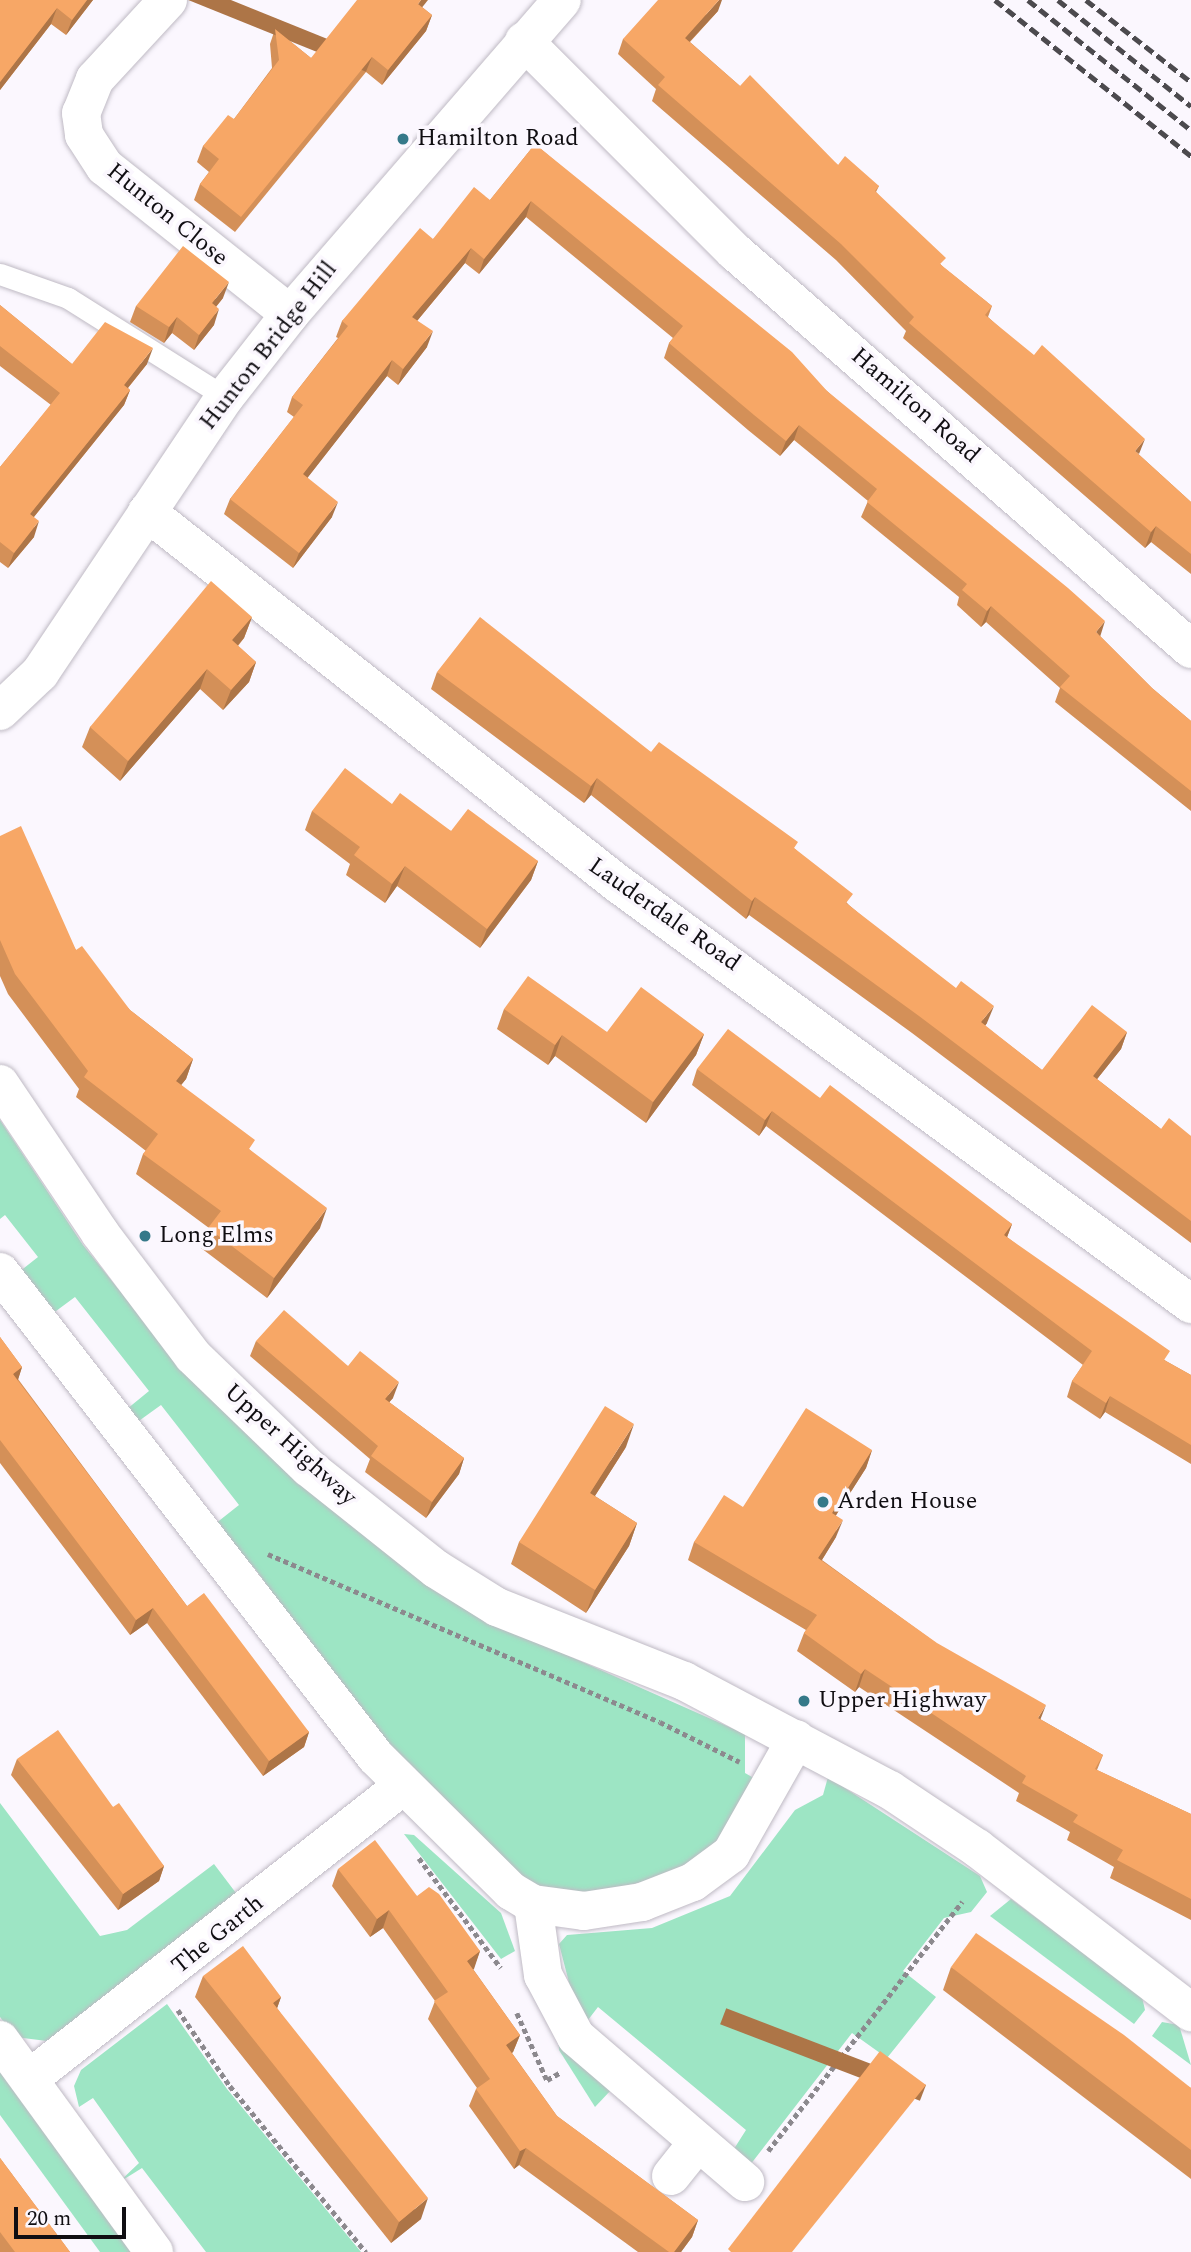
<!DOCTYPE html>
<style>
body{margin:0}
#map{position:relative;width:1191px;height:2252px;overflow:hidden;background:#fbf7fe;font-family:Spectral,serif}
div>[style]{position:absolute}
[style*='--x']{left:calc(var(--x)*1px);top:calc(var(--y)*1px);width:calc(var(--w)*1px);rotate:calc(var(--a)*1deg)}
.green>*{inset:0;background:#9de5c4}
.path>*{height:4.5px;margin-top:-2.25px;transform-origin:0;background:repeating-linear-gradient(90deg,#8c898e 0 5px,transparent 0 8.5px)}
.roads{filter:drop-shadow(0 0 2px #bfbac4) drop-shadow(0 0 2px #bfbac4)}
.service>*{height:21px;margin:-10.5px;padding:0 10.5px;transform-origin:10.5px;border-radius:10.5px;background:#fff}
.minor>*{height:38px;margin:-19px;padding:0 19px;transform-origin:19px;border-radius:19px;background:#fff}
.tertiary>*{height:38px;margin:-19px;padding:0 19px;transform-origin:19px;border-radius:19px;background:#fff}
.rail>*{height:5px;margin-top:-2.5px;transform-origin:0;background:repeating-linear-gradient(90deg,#4c4a4e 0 10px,transparent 0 15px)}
.wall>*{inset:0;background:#d49058}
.shaded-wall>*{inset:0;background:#ad7547;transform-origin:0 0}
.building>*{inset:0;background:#f7a766}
.dots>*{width:19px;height:19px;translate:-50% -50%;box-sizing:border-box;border:4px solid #fbf7fe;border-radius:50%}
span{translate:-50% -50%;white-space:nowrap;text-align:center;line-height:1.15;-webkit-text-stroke:7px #fbf7fe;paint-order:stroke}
.poi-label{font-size:24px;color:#100e12}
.left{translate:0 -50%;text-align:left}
.street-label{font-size:24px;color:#100e12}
.scale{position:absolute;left:14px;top:2207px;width:112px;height:32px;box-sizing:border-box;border:4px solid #100e12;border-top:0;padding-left:9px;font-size:21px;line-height:24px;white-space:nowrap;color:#100e12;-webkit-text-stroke:5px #fbf7fe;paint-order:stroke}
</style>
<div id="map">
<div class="green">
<div style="clip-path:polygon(0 1120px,83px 1245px,181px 1367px,490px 1621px,745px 1734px,745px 1773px,759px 1781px,721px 1844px,684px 1872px,583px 1896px,536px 1890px,383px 1748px,256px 1570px,215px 1524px,239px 1505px,161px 1405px,136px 1423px,127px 1409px,149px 1391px,75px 1297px,52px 1314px,19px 1272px,38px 1257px,5px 1215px,0 1219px)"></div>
<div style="clip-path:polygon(828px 1777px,980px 1876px,987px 1892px,971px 1912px,944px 1918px,903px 1971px,936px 1997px,887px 2058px,852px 2033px,750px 2165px,732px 2152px,746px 2130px,598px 2007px,581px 2029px,559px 1944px,567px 1935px,652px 1928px,730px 1896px,795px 1810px,823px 1795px)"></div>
<div style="clip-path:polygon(0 1803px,100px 1936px,127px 1930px,214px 1864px,236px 1893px,47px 2041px,15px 2037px,0 2017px)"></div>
<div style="clip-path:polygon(404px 1834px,414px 1835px,501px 1913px,515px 1951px,501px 1959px)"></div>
<div style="clip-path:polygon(1011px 1899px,1142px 1997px,1145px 2010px,1134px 2024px,990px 1916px)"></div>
<div style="clip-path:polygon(167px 2004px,227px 2089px,361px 2252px,206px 2252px,142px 2168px,118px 2183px,139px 2163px,93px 2098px,79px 2107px,74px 2086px,81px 2070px)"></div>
<div style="clip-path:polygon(1162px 2022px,1179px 2025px,1191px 2065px,1152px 2036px)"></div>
<div style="clip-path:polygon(558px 2033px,612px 2089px,595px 2107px,559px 2050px)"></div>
<div style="clip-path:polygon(0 2065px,138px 2252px,100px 2252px,0 2115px)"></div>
</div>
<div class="path">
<div style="--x:268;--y:1554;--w:426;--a:23.2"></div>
<div style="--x:660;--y:1722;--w:89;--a:26.6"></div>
<div style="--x:419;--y:1858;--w:137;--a:53.3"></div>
<div style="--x:178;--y:2010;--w:92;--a:55.6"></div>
<div style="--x:230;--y:2086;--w:215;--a:50.7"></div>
<div style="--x:517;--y:2013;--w:73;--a:65.9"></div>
<div style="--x:547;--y:2080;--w:16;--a:-30"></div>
<div style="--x:768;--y:2151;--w:316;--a:-52.1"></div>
</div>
<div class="roads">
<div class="service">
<div style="--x:0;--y:274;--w:72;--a:19.4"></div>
<div style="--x:68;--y:298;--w:186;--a:32.2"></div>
</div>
<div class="minor">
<div style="--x:168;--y:0;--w:108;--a:132.7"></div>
<div style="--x:95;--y:79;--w:37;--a:112"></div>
<div style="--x:81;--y:113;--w:22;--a:82"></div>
<div style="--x:84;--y:135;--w:38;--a:57"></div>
<div style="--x:105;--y:167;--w:236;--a:38.5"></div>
<div style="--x:147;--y:512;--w:599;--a:38.29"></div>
<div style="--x:617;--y:883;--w:712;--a:36.26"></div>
<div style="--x:0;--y:1272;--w:614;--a:52.22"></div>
<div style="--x:376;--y:1757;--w:190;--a:44.8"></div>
<div style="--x:511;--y:1891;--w:26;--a:31"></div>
<div style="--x:533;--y:1904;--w:51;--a:7.8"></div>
<div style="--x:584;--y:1911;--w:59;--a:-8.8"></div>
<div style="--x:642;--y:1902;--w:55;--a:-21.4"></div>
<div style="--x:693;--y:1882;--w:47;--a:-36.4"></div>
<div style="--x:731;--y:1854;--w:132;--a:-60.5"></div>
<div style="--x:533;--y:1904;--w:72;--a:82"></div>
<div style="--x:543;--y:1975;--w:70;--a:62"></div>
<div style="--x:576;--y:2037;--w:223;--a:40.6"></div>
<div style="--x:0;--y:2040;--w:262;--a:54"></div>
<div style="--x:29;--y:2079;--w:475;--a:-38.1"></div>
<div style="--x:671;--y:2176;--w:43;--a:-51.5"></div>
</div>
<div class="tertiary">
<div style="--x:524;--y:41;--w:297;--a:45"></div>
<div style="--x:734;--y:251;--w:606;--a:41.05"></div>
<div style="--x:0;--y:711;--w:55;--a:-43.5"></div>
<div style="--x:40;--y:673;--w:332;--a:-56.2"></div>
<div style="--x:225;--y:397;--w:105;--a:-51.9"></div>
<div style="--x:290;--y:314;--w:415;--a:-49.1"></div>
<div style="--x:0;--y:1084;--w:179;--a:56.1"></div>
<div style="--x:100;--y:1233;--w:154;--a:52.9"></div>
<div style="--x:193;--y:1356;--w:161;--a:44"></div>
<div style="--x:309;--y:1468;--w:162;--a:38.5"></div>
<div style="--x:436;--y:1569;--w:72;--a:31.9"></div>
<div style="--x:497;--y:1607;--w:201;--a:21.6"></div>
<div style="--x:684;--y:1681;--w:233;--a:27.9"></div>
<div style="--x:890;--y:1790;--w:105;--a:33.7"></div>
<div style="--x:977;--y:1848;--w:270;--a:37.5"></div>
</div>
</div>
<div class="rail">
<div style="--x:995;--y:0;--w:251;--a:38.5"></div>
<div style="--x:1028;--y:0;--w:208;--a:38.6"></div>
<div style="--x:1058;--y:0;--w:170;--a:38.6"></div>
<div style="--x:1086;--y:0;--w:133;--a:38"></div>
</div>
<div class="wall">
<div style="clip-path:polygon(0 0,93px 0,66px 35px,51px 24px,0 90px)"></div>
<div style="clip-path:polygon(422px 7px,432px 15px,426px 31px,382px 85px,366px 72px,235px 232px,194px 200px,200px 184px,209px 172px,197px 162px,203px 146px,234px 119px,272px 68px,270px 44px,275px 29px,311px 58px)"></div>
<div style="clip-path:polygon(718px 11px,690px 42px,740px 86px,838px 165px,879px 186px,876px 192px,943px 267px,992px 306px,988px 317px,1191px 502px,1191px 574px,1151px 542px,1145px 548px,903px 338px,906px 331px,836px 260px,652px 101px,656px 89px,618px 54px,623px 39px)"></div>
<div style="clip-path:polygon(535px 144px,827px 391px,1100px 636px,1152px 688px,1191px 721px,1191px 811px,1055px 702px,1060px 688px,986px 622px,981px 627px,957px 605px,959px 597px,861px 517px,868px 501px,794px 440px,780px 456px,748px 430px,664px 358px,669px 343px,673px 338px,526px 217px,479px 274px,465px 263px,417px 321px,427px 347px,398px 385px,387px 376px,307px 478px,332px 517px,293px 568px,224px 514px,230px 499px,294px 417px,287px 412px,292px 397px,338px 338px,336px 337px,342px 321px,433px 239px,490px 200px)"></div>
<div style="clip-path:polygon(223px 298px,216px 307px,214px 325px,194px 350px,172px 333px,164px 343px,130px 322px,136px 306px)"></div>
<div style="clip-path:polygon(0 305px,72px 364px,147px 364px,128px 388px,130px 390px,124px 405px,34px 517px,34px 537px,8px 568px,0 562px,0 467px,51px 405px,0 366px)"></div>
<div style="clip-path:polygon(252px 617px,244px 638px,238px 646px,256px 662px,249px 682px,223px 710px,200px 689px,120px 781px,82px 747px,90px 727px)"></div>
<div style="clip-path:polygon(437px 672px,651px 752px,795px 849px,849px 905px,987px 1023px,985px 1026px,1042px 1070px,1127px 1032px,1121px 1049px,1097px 1079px,1161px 1129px,1191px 1136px,1191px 1243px,912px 1033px,749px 915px,746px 919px,591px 795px,584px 803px,431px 689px)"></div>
<div style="clip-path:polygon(392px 804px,451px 831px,538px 861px,531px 880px,480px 948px,397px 886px,385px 903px,346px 875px,350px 864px,305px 830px,312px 811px)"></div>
<div style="clip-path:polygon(0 836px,76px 950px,130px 1010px,193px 1059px,186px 1079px,181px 1085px,251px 1151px,320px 1228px,267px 1298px,201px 1248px,209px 1228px,136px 1174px,143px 1154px,146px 1151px,76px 1097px,79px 1089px,8px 994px,0 976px)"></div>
<div style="clip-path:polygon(504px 1009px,607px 1032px,704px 1034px,696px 1055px,646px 1123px,555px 1056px,548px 1065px,497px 1029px)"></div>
<div style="clip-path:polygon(697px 1069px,820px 1098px,1012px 1224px,1007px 1237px,1166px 1361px,1191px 1375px,1191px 1464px,1105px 1412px,1100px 1419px,1067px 1397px,1072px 1381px,1083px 1365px,766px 1126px,759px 1136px,692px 1085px)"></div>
<div style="clip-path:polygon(0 1337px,22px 1367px,18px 1379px,187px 1606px,309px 1732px,304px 1747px,263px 1776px,147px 1623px,130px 1635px,0 1463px)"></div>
<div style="clip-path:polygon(256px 1341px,348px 1366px,393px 1398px,389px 1402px,464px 1458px,459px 1474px,426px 1518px,365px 1472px,370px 1459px,250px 1356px)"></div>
<div style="clip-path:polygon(626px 1447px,595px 1496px,637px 1523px,629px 1546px,586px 1613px,511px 1564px,519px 1542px)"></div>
<div style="clip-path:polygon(872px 1450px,866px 1468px,836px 1515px,836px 1537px,822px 1560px,1040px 1719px,1103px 1755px,1097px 1770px,1191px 1814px,1191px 1920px,1110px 1878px,1114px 1867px,1067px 1840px,1070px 1832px,1016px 1801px,1019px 1793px,859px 1687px,855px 1692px,797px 1651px,804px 1633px,806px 1630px,688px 1560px,694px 1542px,743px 1507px)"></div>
<div style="clip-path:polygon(17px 1759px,113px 1807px,164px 1866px,159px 1881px,118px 1910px,11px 1775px)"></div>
<div style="clip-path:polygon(338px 1869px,417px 1896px,480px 1951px,473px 1969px,520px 2035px,513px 2052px,512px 2053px,557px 2116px,698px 2220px,692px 2237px,681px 2252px,638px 2252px,519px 2165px,514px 2169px,469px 2106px,476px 2089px,477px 2088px,428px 2019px,435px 2001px,383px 1928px,370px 1937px,332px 1886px)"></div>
<div style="clip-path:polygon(951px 1967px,1191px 2088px,1191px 2179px,943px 1990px)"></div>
<div style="clip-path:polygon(203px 1976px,281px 1997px,277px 2008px,421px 2219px,391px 2243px,195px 1997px)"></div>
<div style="clip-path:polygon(0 2158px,70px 2252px,0 2252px)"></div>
</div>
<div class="shaded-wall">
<div style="clip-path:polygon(87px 0,93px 0,66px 35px,72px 20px)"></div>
<div style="clip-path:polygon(421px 0,428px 0,412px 20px,418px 4px)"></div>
<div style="clip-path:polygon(719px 0,722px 0,718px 11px,679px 53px,685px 38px)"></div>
<div style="clip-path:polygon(57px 8px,51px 24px,0 90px,0 82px)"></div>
<div style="clip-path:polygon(432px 15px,426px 31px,382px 85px,388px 70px)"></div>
<div style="left:372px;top:57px;width:16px;height:207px;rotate:112deg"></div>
<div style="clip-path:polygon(531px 201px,526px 217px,479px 274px,484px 259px)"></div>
<div style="clip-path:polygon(471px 248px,465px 263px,407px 333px,412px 317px)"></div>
<div style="clip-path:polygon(229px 282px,223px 298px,206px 319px,212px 303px)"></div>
<div style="clip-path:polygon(219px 309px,214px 325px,194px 350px,199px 335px)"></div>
<div style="clip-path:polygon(177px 317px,172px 333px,164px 343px,169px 327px)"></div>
<div style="clip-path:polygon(433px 331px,427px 347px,398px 385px,403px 369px)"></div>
<div style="clip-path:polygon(153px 348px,147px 364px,118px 400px,124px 385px)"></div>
<div style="clip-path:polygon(392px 360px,387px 376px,298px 490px,303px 474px)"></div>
<div style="clip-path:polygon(130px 390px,124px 405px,24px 529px,30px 514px)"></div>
<div style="clip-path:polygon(799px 425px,794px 440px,780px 456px,786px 441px)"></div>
<div style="clip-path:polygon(1145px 439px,1139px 454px,1135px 451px)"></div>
<div style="clip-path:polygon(338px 502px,332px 517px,293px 568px,299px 553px)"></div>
<div style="clip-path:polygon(39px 521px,34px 537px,8px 568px,14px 553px)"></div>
<div style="clip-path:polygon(1156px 526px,1151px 542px,1145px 548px,1151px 532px)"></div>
<div style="clip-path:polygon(991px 606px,986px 622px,981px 627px,987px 611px)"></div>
<div style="clip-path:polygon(252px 617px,244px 638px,224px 661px,232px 640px)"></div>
<div style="clip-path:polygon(1105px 621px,1100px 637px,1096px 632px)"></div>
<div style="clip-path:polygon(256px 662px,249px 682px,223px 710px,231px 690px)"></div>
<div style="clip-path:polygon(207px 669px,200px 689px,120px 781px,128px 761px)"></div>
<div style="clip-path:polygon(597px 778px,591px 795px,584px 803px,591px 786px)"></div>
<div style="clip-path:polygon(538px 861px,531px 880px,480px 948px,487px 929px)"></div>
<div style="clip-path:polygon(405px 866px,397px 886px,385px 903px,392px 884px)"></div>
<div style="clip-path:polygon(755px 897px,749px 915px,746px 919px,752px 901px)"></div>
<div style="clip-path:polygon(994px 1006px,987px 1023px,975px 1039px,981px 1022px)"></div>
<div style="clip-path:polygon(1127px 1032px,1121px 1049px,1086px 1093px,1093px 1076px)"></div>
<div style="clip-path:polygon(704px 1034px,696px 1055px,646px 1123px,653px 1102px)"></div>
<div style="clip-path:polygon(562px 1035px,555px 1056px,548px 1065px,555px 1045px)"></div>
<div style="clip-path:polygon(193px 1059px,186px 1079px,168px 1101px,176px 1081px)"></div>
<div style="clip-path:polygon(772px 1111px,766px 1126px,759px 1136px,765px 1120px)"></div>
<div style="clip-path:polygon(327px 1208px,320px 1228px,267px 1298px,274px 1278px)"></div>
<div style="clip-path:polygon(1012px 1224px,1006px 1240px,1004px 1235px)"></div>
<div style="clip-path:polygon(22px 1367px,17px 1383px,13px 1374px)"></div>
<div style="clip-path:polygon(399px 1382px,393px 1398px,379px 1414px,385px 1399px)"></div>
<div style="clip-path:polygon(1110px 1396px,1105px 1412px,1100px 1419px,1106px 1403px)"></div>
<div style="clip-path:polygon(634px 1424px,626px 1447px,582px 1516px,590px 1493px)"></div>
<div style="clip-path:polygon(872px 1450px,866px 1468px,826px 1531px,832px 1513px)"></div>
<div style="clip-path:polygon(464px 1458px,459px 1474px,426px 1518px,432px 1502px)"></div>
<div style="clip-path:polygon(843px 1520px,836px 1537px,812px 1576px,818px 1558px)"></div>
<div style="clip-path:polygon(637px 1523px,629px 1546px,586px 1613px,595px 1590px)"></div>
<div style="clip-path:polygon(153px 1608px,147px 1623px,130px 1635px,136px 1620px)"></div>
<div style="clip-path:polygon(865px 1669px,859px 1687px,855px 1692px,861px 1674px)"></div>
<div style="clip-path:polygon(1046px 1705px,1039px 1723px,1038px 1718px)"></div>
<div style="clip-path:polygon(309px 1732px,304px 1747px,263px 1776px,269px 1761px)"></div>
<div style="clip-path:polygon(164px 1866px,159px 1881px,118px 1910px,123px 1894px)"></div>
<div style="clip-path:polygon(389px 1910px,383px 1928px,370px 1937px,377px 1919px)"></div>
<div style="clip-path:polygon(480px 1951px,474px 1969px,460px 1979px,467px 1961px)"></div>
<div style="clip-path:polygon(281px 1997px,274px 2017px,273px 2003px)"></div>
<div style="clip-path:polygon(520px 2035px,513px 2052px,499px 2062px,506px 2045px)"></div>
<div style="left:926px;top:2085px;width:17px;height:214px;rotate:111deg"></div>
<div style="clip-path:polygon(526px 2148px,519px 2165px,514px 2169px,520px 2151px)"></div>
<div style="clip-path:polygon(428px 2198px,421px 2219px,391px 2243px,399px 2222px)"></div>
<div style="clip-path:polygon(698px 2220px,692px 2237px,681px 2252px,674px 2252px)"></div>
</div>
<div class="building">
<div style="clip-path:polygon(0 0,87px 0,72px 20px,57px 8px,0 82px)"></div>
<div style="clip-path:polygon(357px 0,421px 0,418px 4px,432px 15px,388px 70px,372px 57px,241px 217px,200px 184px,219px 159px,203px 146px,228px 115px,234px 119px,279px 60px,275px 29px,311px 58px)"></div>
<div style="clip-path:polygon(658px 0,719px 0,685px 38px,740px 86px,750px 75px,838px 165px,845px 156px,879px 186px,875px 191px,946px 258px,940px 264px,992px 306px,985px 315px,1034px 355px,1042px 345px,1145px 439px,1135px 451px,1191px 502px,1191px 554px,1156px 526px,1151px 532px,909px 323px,914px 317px,841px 244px,658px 85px,665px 77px,623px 39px)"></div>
<div style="clip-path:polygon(535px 144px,792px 352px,827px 391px,1068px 588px,1105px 621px,1096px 632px,1152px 688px,1191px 721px,1191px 791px,1060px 687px,1070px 676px,991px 606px,987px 611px,962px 590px,967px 584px,867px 502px,877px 489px,799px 425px,786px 441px,754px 415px,669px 343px,683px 326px,531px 201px,484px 259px,471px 248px,412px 317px,433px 331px,403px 369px,392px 360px,303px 474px,338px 502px,299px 553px,230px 499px,303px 405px,292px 397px,348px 326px,342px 321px,420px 228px,433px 239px,474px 187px,490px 200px)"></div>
<div style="clip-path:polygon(183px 246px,229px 282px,212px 303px,219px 309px,199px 335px,177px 317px,169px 327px,136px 306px)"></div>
<div style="clip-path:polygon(0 305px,72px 364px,105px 322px,153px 348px,124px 385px,130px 390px,30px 514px,39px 521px,14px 553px,0 542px,0 467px,60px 393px,0 346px)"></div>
<div style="clip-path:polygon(211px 581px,252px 617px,232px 640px,256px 662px,231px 690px,207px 669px,128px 761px,90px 727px)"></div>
<div style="clip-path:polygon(480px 617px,651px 752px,659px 742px,798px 842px,794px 848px,853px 894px,846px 903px,956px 988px,961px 981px,994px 1006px,981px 1022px,1042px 1070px,1092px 1005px,1127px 1032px,1093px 1076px,1161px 1129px,1169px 1118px,1191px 1136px,1191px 1221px,919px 1016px,755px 897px,752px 901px,597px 778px,591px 786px,437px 672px)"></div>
<div style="clip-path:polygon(345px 768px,392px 804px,400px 793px,451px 831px,468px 809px,538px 861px,487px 929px,405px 866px,392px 884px,354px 855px,360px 847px,312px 811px)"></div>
<div style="clip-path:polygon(21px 826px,76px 950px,82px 946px,130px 1010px,193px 1059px,176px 1081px,255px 1140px,249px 1149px,327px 1208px,274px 1278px,208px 1228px,221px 1211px,143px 1154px,158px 1134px,84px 1077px,88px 1071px,15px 974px,0 940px,0 836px)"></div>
<div style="clip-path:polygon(528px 976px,607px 1032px,641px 987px,704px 1034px,653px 1102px,562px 1035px,555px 1045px,504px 1009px)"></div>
<div style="clip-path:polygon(728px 1029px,820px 1098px,830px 1085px,1012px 1224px,1004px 1235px,1170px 1351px,1164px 1360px,1191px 1375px,1191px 1445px,1110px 1396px,1106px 1403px,1072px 1381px,1092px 1351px,772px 1111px,765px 1120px,697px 1069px)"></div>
<div style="clip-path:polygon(284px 1310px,348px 1366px,360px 1351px,399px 1382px,385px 1399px,464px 1458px,432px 1502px,371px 1456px,378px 1446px,256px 1341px)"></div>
<div style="clip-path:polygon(0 1337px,22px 1367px,13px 1374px,187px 1606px,204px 1593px,309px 1732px,269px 1761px,153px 1608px,136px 1620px,0 1440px)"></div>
<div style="clip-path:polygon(605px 1406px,634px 1424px,590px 1493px,637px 1523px,595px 1590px,519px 1542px)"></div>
<div style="clip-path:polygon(806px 1408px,872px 1450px,832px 1513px,843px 1520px,818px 1558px,937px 1643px,1046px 1705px,1038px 1718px,1103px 1755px,1095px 1769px,1191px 1814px,1191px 1899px,1117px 1860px,1123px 1850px,1073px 1822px,1078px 1815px,1022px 1783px,1026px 1776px,865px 1669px,861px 1674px,804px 1633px,817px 1615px,694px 1542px,724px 1495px,743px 1507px)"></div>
<div style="clip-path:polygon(58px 1730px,113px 1807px,119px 1803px,164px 1866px,123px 1894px,17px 1759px)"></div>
<div style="clip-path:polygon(375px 1840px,417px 1896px,429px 1887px,439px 1894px,480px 1951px,467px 1961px,520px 2035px,506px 2045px,557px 2116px,698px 2220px,674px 2252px,669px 2252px,526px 2148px,520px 2151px,476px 2089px,490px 2079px,434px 2001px,448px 1992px,389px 1910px,377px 1919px,338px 1869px)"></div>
<div style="clip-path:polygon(976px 1933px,1124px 2035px,1191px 2088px,1191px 2150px,951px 1967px)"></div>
<div style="clip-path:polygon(243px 1946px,281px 1997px,273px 2003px,428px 2198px,399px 2222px,203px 1976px)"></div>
<div style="clip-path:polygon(880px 2051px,926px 2085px,792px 2252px,731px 2252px,728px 2249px)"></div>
<div style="clip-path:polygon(0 2158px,70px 2252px,15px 2252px,0 2232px)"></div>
</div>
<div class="dots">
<div style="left:403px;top:139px;background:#357989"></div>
<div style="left:145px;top:1236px;background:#357989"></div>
<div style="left:823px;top:1502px;background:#357989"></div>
<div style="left:804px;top:1701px;background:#357989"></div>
</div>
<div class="poi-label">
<span class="left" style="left:417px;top:139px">Hamilton Road</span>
<span class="left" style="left:159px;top:1236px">Long Elms</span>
<span class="left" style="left:837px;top:1502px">Arden House</span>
<span class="left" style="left:818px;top:1701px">Upper Highway</span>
</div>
<div class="street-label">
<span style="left:167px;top:215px;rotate:39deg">Hunton Close</span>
<span style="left:269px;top:346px;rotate:-52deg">Hunton Bridge Hill</span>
<span style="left:915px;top:406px;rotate:41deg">Hamilton Road</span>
<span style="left:664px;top:915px;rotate:35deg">Lauderdale Road</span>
<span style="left:290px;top:1445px;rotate:42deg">Upper Highway</span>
<span style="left:218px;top:1935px;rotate:-39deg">The Garth</span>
</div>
<div class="scale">20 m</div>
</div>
